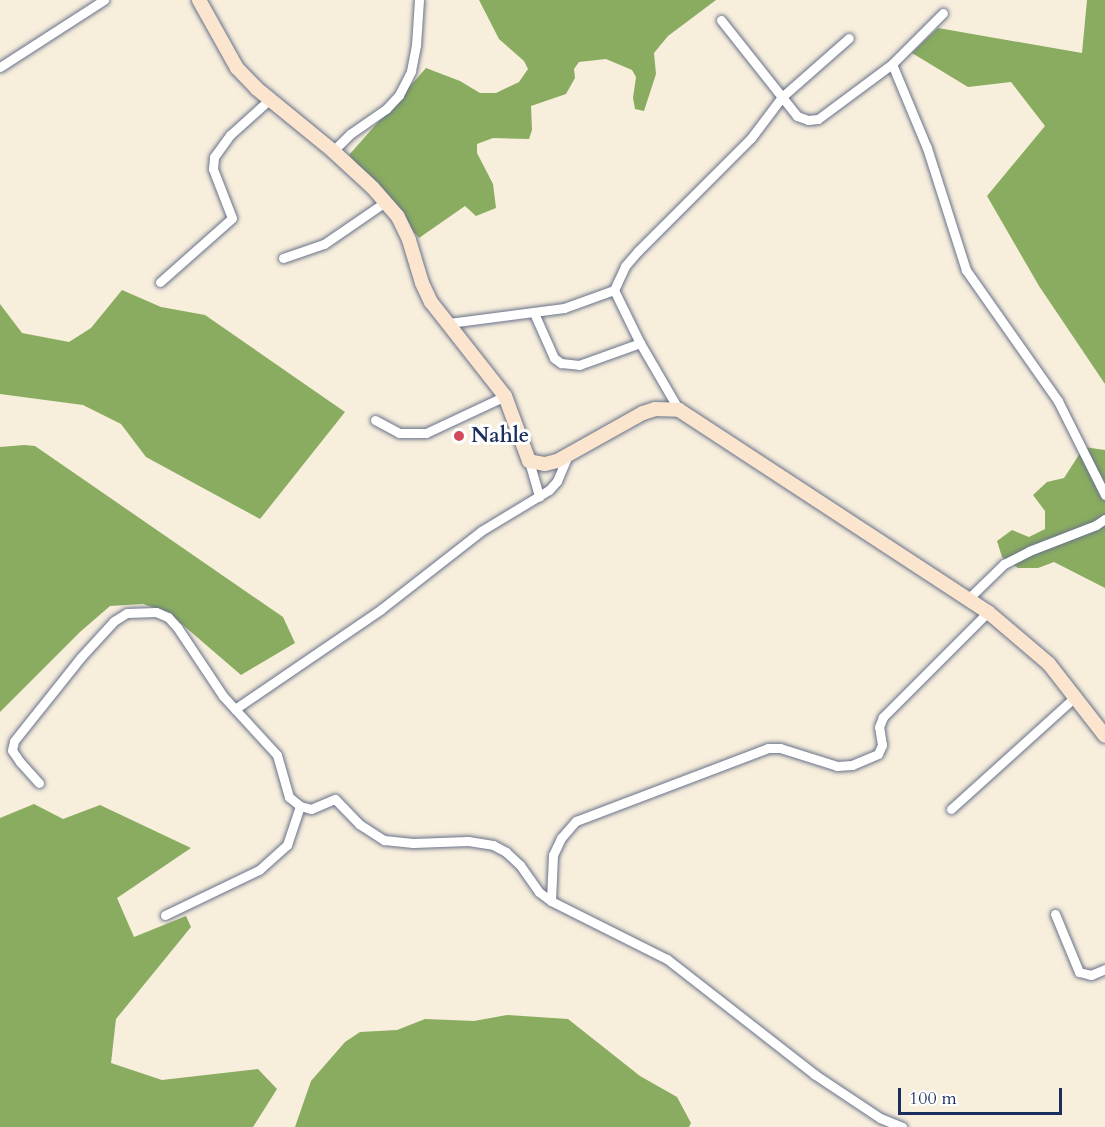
<!DOCTYPE html>
<style>
body{margin:0}
#map{position:relative;width:1105px;height:1127px;overflow:hidden;background:#f7eedc;font-family:Cardo,serif}
div>[style]{position:absolute}
[style*='--x']{left:calc(var(--x)*1px);top:calc(var(--y)*1px);width:calc(var(--w)*1px);rotate:calc(var(--a)*1deg)}
.forest>*{inset:0;background:#8aac60}
.roads{filter:drop-shadow(0 0 2px #68728a) drop-shadow(0 0 2px #68728a)}
.street>*{height:9px;margin:-4.5px;padding:0 4.5px;transform-origin:4.5px;border-radius:4.5px;background:#fff}
.secondary>*{height:14px;margin:-7px;padding:0 7px;transform-origin:7px;border-radius:7px;background:#fbe5cf}
.dots>*{width:16px;height:16px;translate:-50% -50%;box-sizing:border-box;border:3px solid #fff;border-radius:50%}
span{translate:-50% -50%;white-space:nowrap;text-align:center;line-height:1.15;-webkit-text-stroke:6px #fff;paint-order:stroke}
.poi-label{font-size:21px;color:#1b2f5e;font-weight:700}
.left{translate:0 -50%;text-align:left}
.scale{position:absolute;left:898px;top:1088px;width:164px;height:27px;box-sizing:border-box;border:3px solid #1b2f5e;border-top:0;padding-left:8px;font-size:18px;line-height:21px;white-space:nowrap;color:#1b2f5e;-webkit-text-stroke:4px #fff;paint-order:stroke}
</style>
<div id="map">
<div class="forest">
<div style="clip-path:polygon(479px 0,716px 0,668px 36px,654px 53px,656px 74px,644px 111px,635px 109px,633px 98px,636px 77px,632px 70px,606px 59px,579px 62px,574px 69px,575px 78px,566px 94px,531px 106px,532px 130px,529px 139px,493px 138px,477px 144px,477px 153px,493px 184px,496px 208px,476px 216px,465px 206px,419px 238px,349px 155px,426px 68px,460px 81px,480px 93px,496px 93px,519px 82px,528px 69px,524px 61px,499px 39px)"></div>
<div style="clip-path:polygon(1087px 0,1105px 0,1105px 384px,1039px 286px,987px 196px,1045px 126px,1011px 82px,968px 87px,912px 53px,938px 28px,1082px 53px)"></div>
<div style="clip-path:polygon(122px 290px,161px 307px,205px 315px,345px 412px,260px 519px,146px 457px,121px 424px,83px 405px,0 394px,0 304px,22px 333px,69px 342px,91px 328px)"></div>
<div style="clip-path:polygon(24px 445px,35px 446px,283px 617px,295px 643px,241px 675px,169px 613px,143px 604px,110px 606px,80px 632px,0 712px,0 447px)"></div>
<div style="clip-path:polygon(1084px 447px,1105px 450px,1105px 588px,1054px 562px,1038px 568px,1018px 568px,1002px 557px,997px 541px,1012px 530px,1029px 537px,1045px 529px,1045px 511px,1033px 495px,1047px 482px,1064px 478px)"></div>
<div style="clip-path:polygon(34px 804px,63px 819px,100px 805px,191px 848px,117px 898px,134px 937px,186px 916px,191px 927px,116px 1019px,111px 1063px,162px 1080px,258px 1069px,277px 1089px,253px 1127px,0 1127px,0 818px)"></div>
<div style="clip-path:polygon(507px 1015px,568px 1019px,640px 1076px,677px 1097px,691px 1123px,689px 1127px,295px 1127px,311px 1081px,345px 1042px,360px 1032px,397px 1030px,425px 1019px,474px 1021px)"></div>
</div>
<div class="roads">
<div class="street">
<div style="--x:721;--y:20;--w:122;--a:51.6"></div>
<div style="--x:797;--y:116;--w:12;--a:20"></div>
<div style="--x:808;--y:120;--w:10;--a:-6"></div>
<div style="--x:818;--y:119;--w:92;--a:-36.6"></div>
<div style="--x:892;--y:64;--w:72;--a:-45"></div>
<div style="--x:892;--y:64;--w:91;--a:67.4"></div>
<div style="--x:927;--y:148;--w:128;--a:72.3"></div>
<div style="--x:966;--y:270;--w:160;--a:54.9"></div>
<div style="--x:1058;--y:401;--w:105;--a:63.4"></div>
<div style="--x:0;--y:67;--w:124;--a:-32.8"></div>
<div style="--x:333;--y:151;--w:24;--a:-45"></div>
<div style="--x:350;--y:134;--w:44;--a:-34.8"></div>
<div style="--x:386;--y:109;--w:19;--a:-47"></div>
<div style="--x:399;--y:95;--w:27;--a:-63"></div>
<div style="--x:411;--y:71;--w:26;--a:-79"></div>
<div style="--x:416;--y:45;--w:45;--a:-86.2"></div>
<div style="--x:283;--y:258;--w:43;--a:-18.9"></div>
<div style="--x:324;--y:244;--w:74;--a:-34.5"></div>
<div style="--x:160;--y:282;--w:96;--a:-41.6"></div>
<div style="--x:232;--y:218;--w:53;--a:-111.2"></div>
<div style="--x:213;--y:169;--w:12;--a:-85"></div>
<div style="--x:214;--y:157;--w:27;--a:-54"></div>
<div style="--x:230;--y:135;--w:54;--a:-42"></div>
<div style="--x:614;--y:290;--w:59;--a:63.9"></div>
<div style="--x:640;--y:343;--w:78;--a:59.8"></div>
<div style="--x:534;--y:313;--w:49;--a:66"></div>
<div style="--x:554;--y:358;--w:9;--a:36"></div>
<div style="--x:561;--y:363;--w:18;--a:6"></div>
<div style="--x:579;--y:365;--w:65;--a:-19.8"></div>
<div style="--x:449;--y:323;--w:116;--a:-7.4"></div>
<div style="--x:564;--y:308;--w:53;--a:-19.8"></div>
<div style="--x:614;--y:290;--w:26;--a:-65"></div>
<div style="--x:625;--y:266;--w:20;--a:-49"></div>
<div style="--x:638;--y:251;--w:160;--a:-45"></div>
<div style="--x:751;--y:138;--w:51;--a:-52.9"></div>
<div style="--x:782;--y:97;--w:89;--a:-41.4"></div>
<div style="--x:375;--y:420;--w:27;--a:28"></div>
<div style="--x:399;--y:433;--w:27;--a:0"></div>
<div style="--x:426;--y:433;--w:87;--a:-25.1"></div>
<div style="--x:529;--y:461;--w:37;--a:74"></div>
<div style="--x:969;--y:598;--w:49;--a:-44.2"></div>
<div style="--x:1004;--y:564;--w:28;--a:-27"></div>
<div style="--x:1029;--y:551;--w:72;--a:-21.2"></div>
<div style="--x:1096;--y:525;--w:11;--a:-34"></div>
<div style="--x:235;--y:709;--w:176;--a:-34.3"></div>
<div style="--x:380;--y:610;--w:128;--a:-38"></div>
<div style="--x:481;--y:531;--w:79;--a:-31.1"></div>
<div style="--x:549;--y:490;--w:12;--a:-48"></div>
<div style="--x:557;--y:481;--w:26;--a:-67"></div>
<div style="--x:39;--y:783;--w:28;--a:-132"></div>
<div style="--x:20;--y:762;--w:14;--a:-124"></div>
<div style="--x:12;--y:750;--w:9;--a:-77"></div>
<div style="--x:14;--y:741;--w:107;--a:-51.4"></div>
<div style="--x:81;--y:657;--w:49;--a:-47.5"></div>
<div style="--x:114;--y:621;--w:15;--a:-32"></div>
<div style="--x:127;--y:613;--w:29;--a:-2"></div>
<div style="--x:156;--y:612;--w:13;--a:23"></div>
<div style="--x:168;--y:617;--w:13;--a:48"></div>
<div style="--x:177;--y:627;--w:83;--a:56.3"></div>
<div style="--x:223;--y:696;--w:80;--a:47.5"></div>
<div style="--x:277;--y:755;--w:44;--a:74.1"></div>
<div style="--x:289;--y:797;--w:14;--a:39"></div>
<div style="--x:300;--y:806;--w:11;--a:15"></div>
<div style="--x:311;--y:809;--w:26;--a:-23"></div>
<div style="--x:335;--y:799;--w:35;--a:46"></div>
<div style="--x:359;--y:824;--w:30;--a:33"></div>
<div style="--x:384;--y:840;--w:29;--a:6"></div>
<div style="--x:413;--y:843;--w:55;--a:-2.1"></div>
<div style="--x:468;--y:841;--w:25;--a:9"></div>
<div style="--x:493;--y:845;--w:15;--a:28"></div>
<div style="--x:506;--y:852;--w:19;--a:43"></div>
<div style="--x:520;--y:865;--w:33;--a:55"></div>
<div style="--x:539;--y:892;--w:15;--a:37"></div>
<div style="--x:551;--y:901;--w:130;--a:26.6"></div>
<div style="--x:667;--y:959;--w:187;--a:38"></div>
<div style="--x:814;--y:1074;--w:79;--a:33.7"></div>
<div style="--x:880;--y:1118;--w:24;--a:22"></div>
<div style="--x:951;--y:809;--w:167;--a:-42.1"></div>
<div style="--x:551;--y:901;--w:46;--a:-87.5"></div>
<div style="--x:553;--y:855;--w:19;--a:-65"></div>
<div style="--x:561;--y:838;--w:23;--a:-49"></div>
<div style="--x:576;--y:821;--w:205;--a:-20.8"></div>
<div style="--x:768;--y:748;--w:12;--a:0"></div>
<div style="--x:780;--y:748;--w:60;--a:17.5"></div>
<div style="--x:837;--y:766;--w:15;--a:-4"></div>
<div style="--x:852;--y:765;--w:28;--a:-23"></div>
<div style="--x:878;--y:754;--w:10;--a:-66"></div>
<div style="--x:882;--y:745;--w:18;--a:-99"></div>
<div style="--x:879;--y:727;--w:11;--a:-68"></div>
<div style="--x:883;--y:717;--w:148;--a:-45"></div>
<div style="--x:1055;--y:914;--w:63;--a:67.5"></div>
<div style="--x:1079;--y:972;--w:12;--a:14"></div>
<div style="--x:1091;--y:975;--w:15;--a:-23"></div>
<div style="--x:165;--y:915;--w:104;--a:-25.6"></div>
<div style="--x:259;--y:870;--w:38;--a:-42"></div>
<div style="--x:287;--y:845;--w:41;--a:-71.6"></div>
</div>
<div class="secondary">
<div style="--x:199;--y:0;--w:78;--a:60.8"></div>
<div style="--x:237;--y:68;--w:28;--a:46"></div>
<div style="--x:256;--y:88;--w:99;--a:39.3"></div>
<div style="--x:333;--y:151;--w:54;--a:42.8"></div>
<div style="--x:373;--y:188;--w:38;--a:49"></div>
<div style="--x:398;--y:217;--w:25;--a:64"></div>
<div style="--x:409;--y:240;--w:45;--a:73.2"></div>
<div style="--x:422;--y:283;--w:21;--a:65"></div>
<div style="--x:431;--y:302;--w:120;--a:51.8"></div>
<div style="--x:505;--y:396;--w:69;--a:69.7"></div>
<div style="--x:529;--y:461;--w:16;--a:11"></div>
<div style="--x:545;--y:464;--w:12;--a:-14"></div>
<div style="--x:557;--y:461;--w:98;--a:-29.2"></div>
<div style="--x:643;--y:413;--w:13;--a:-18"></div>
<div style="--x:655;--y:409;--w:24;--a:2"></div>
<div style="--x:679;--y:410;--w:369;--a:33.2"></div>
<div style="--x:988;--y:612;--w:80;--a:40.4"></div>
<div style="--x:1049;--y:664;--w:91;--a:52.1"></div>
</div>
</div>
<div class="dots">
<div style="left:459px;top:436px;background:#d1495b"></div>
</div>
<div class="poi-label">
<span class="left" style="left:471px;top:436px">Nahle</span>
</div>
<div class="scale">100 m</div>
</div>
